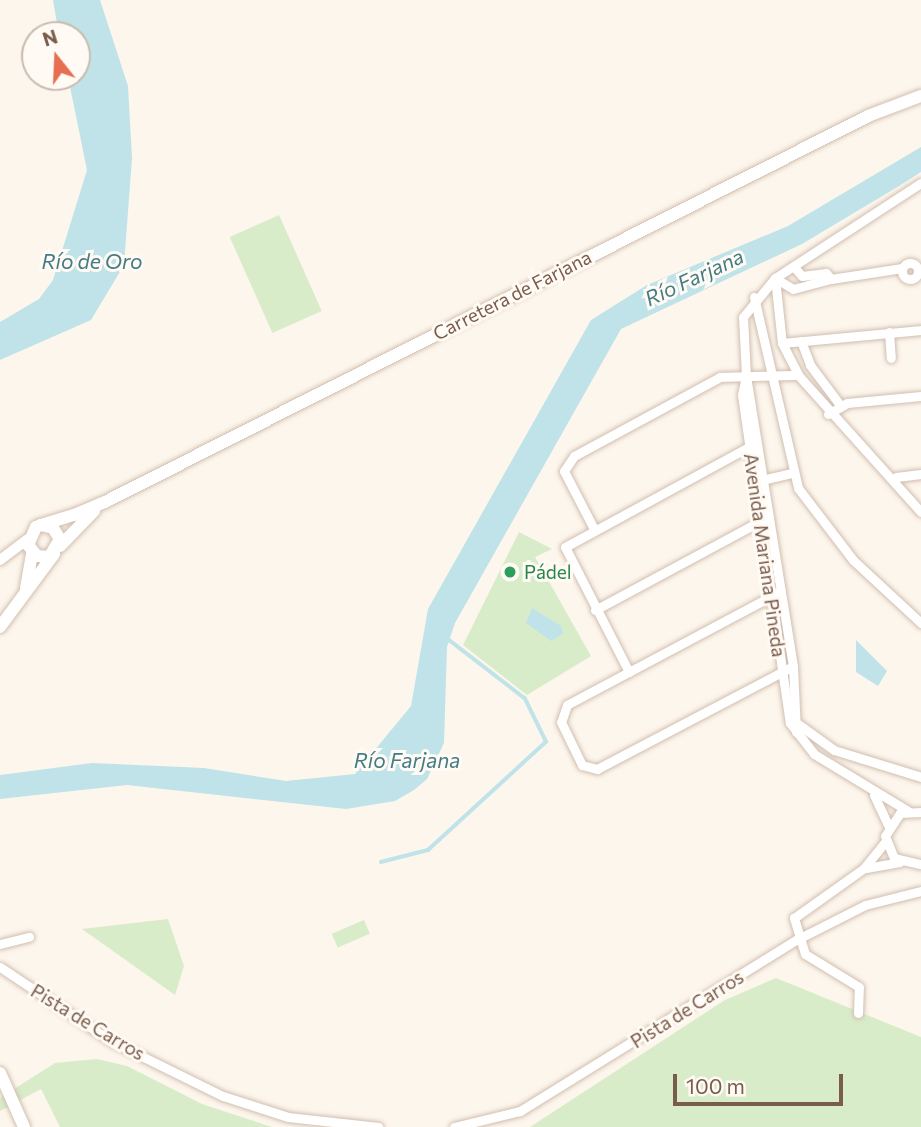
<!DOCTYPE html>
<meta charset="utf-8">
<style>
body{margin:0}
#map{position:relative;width:921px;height:1127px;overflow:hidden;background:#fdf6ec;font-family:Commissioner,sans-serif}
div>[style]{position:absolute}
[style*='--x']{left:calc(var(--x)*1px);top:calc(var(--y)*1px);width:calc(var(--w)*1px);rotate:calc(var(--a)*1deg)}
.green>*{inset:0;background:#d8ecc9;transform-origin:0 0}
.water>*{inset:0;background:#bfe3e8}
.stream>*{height:3.5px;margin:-1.75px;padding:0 1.75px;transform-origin:1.75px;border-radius:1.75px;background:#bfe3e8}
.roads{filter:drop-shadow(0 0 2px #d1beb0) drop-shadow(0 0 2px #d1beb0)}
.minor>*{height:9px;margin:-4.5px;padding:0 4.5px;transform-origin:4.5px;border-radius:4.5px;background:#fff}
.minor>.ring{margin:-4.5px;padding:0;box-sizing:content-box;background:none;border:9px solid #fff;border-radius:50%}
.tertiary>*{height:10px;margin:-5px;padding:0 5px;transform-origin:5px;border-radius:5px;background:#fff}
.secondary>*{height:12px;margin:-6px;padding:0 6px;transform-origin:6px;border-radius:6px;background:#fff}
.dots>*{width:19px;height:19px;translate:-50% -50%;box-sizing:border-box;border:4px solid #fffaf3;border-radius:50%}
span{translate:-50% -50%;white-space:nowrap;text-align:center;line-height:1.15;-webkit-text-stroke:6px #fffaf3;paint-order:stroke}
.street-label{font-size:19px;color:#7a5c4d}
.leisure-label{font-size:19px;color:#27864d}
.left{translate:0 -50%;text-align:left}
.water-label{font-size:21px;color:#437c86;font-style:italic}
.north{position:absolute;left:21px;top:21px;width:70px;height:70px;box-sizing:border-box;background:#fffaf3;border:2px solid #cabbb1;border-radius:50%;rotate:342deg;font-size:19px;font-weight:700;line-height:28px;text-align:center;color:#7a5c4d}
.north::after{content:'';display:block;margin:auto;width:24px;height:32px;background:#e76f51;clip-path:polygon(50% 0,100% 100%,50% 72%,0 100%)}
.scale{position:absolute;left:673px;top:1074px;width:170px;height:32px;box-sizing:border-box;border:4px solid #7a5c4d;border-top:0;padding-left:9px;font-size:21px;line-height:24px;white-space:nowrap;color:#7a5c4d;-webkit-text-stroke:5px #fffaf3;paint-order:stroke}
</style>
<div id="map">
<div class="green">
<div style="left:279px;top:215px;width:105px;height:54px;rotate:66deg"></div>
<div style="clip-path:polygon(519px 532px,552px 549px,535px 557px,591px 656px,527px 695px,463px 645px)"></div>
<div style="clip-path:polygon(168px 919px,184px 966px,175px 995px,82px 929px)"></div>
<div style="left:364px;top:920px;width:15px;height:35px;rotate:67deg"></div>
<div style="clip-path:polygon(776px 978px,921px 1037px,921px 1127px,530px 1127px,725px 1000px)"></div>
<div style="clip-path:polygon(97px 1059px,127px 1066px,202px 1104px,272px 1127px,60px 1127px,41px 1089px,0 1111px,0 1098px,55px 1063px)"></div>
</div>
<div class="water">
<div style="clip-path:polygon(53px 0,100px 0,128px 86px,132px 158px,124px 265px,91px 320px,0 360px,0 322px,39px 299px,53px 280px,87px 170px,68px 77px,77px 77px,77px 35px,59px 35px)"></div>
<div style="clip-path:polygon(921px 147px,921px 172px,899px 186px,802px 244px,621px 329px,455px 623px,447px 647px,444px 743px,427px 779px,414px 790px,395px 801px,346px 809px,127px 785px,0 799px,0 775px,92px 763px,204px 768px,286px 781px,355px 774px,411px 706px,428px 609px,591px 320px,647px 285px,788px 226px)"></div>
<div style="clip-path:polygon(532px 608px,561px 626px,563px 634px,551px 641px,526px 623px)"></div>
<div style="clip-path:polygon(856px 640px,887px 671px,878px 686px,856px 672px)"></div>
</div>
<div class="stream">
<div style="--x:381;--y:862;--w:49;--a:-14.3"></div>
<div style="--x:428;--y:850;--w:160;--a:-42.5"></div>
<div style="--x:546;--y:742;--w:48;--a:-116"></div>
<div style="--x:525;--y:699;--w:98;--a:-142.4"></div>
</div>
<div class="roads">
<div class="minor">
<div class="ring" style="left:902px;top:263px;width:7px;height:7px"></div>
<div style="--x:775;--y:278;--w:65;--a:83.9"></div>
<div style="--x:782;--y:343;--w:36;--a:63"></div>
<div style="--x:798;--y:375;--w:184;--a:48.1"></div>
<div style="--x:775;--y:278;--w:21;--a:31"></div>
<div style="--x:793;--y:289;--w:39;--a:-15"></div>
<div style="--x:831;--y:279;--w:8;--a:-130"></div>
<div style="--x:826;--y:273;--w:24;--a:173"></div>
<div style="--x:802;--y:276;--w:13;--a:-132"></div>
<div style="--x:831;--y:279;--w:72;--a:-8.8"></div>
<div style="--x:754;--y:297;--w:196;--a:77"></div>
<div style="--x:798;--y:488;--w:91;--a:52.6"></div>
<div style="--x:853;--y:560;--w:93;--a:42.8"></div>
<div style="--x:889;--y:332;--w:26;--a:86"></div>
<div style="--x:801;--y:341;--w:26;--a:69"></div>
<div style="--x:810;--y:365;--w:50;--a:53.1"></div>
<div style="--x:782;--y:343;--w:140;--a:-5.3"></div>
<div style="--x:746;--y:376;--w:19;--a:102"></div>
<div style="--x:742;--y:395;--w:331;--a:81.7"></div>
<div style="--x:790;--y:723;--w:39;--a:52"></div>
<div style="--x:814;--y:754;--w:110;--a:31.2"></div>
<div style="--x:828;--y:414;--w:22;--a:-30"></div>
<div style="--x:847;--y:403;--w:74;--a:-5.4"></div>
<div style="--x:896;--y:477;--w:25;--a:-7"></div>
<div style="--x:766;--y:479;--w:28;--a:-13"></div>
<div style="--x:593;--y:527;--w:63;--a:-117.4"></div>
<div style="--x:564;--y:471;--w:18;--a:-56"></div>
<div style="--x:574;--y:456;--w:166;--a:-28.4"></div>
<div style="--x:720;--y:377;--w:78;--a:-1.5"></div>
<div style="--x:781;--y:591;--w:242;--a:152"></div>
<div style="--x:567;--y:705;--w:18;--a:109"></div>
<div style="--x:561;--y:722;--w:48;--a:64"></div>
<div style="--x:582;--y:765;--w:16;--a:15"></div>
<div style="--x:597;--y:769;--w:221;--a:-27.7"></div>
<div style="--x:595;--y:610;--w:190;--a:-28.3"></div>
<div style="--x:629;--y:672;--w:140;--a:-117.1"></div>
<div style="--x:565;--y:547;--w:215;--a:-28.6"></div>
<div style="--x:798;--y:724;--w:44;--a:35.8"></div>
<div style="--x:834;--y:750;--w:91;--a:17.2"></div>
<div style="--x:796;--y:732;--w:66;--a:-92.6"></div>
<div style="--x:793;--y:666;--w:294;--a:-99.2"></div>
<div style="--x:746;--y:376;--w:59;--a:-92.9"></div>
<div style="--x:743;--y:317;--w:50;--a:-50.6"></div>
<div style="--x:775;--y:278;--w:174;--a:-33.1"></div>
<div style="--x:874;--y:795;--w:33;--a:65"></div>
<div style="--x:921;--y:812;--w:21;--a:177"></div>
<div style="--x:900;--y:813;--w:27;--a:123"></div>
<div style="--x:885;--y:836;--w:24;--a:68"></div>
<div style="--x:894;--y:858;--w:28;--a:13"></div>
<div style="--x:866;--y:868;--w:34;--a:-10"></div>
<div style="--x:0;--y:944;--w:30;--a:-14"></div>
<div style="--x:0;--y:967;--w:133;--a:33.7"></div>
<div style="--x:111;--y:1041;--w:125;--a:26.2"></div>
<div style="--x:223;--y:1096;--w:68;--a:17.9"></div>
<div style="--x:288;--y:1117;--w:91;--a:6.3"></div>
<div style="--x:858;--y:1013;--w:26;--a:-88"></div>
<div style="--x:859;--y:987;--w:63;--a:-148.6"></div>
<div style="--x:805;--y:954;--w:38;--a:-107"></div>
<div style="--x:794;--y:918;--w:86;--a:-35.5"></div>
<div style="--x:864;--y:868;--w:33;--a:-51"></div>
<div style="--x:454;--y:1127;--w:68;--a:-13.6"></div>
<div style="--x:520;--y:1111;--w:325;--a:-31.8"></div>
<div style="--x:796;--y:940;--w:77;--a:-26.9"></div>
<div style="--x:865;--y:905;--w:58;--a:-14"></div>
</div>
<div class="tertiary">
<div style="--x:0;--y:560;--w:34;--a:-37"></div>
</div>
<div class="secondary">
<div style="--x:41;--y:525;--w:12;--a:14"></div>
<div style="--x:53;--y:528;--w:13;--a:58"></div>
<div style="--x:60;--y:539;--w:21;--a:121"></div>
<div style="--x:49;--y:557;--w:12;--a:-175"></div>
<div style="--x:37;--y:556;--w:14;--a:-129"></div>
<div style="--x:28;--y:545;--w:20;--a:-66"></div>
<div style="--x:36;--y:527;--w:5;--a:-22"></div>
<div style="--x:41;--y:525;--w:34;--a:-17"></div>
<div style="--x:74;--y:515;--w:34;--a:-23"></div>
<div style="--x:105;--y:502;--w:855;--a:-26.83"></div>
<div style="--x:868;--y:116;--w:57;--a:-20.7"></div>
<div style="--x:60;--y:546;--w:49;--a:-45.8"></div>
<div style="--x:26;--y:588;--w:36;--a:-80"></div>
<div style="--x:0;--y:627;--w:91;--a:-53.5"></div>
<div style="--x:0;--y:1073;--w:59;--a:66"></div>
</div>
</div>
<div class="dots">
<div style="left:510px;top:572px;background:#2e9e5b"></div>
</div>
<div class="street-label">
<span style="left:512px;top:295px;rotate:-27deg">Carretera de Farjana</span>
<span style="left:765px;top:555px;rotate:82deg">Avenida Mariana Pineda</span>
<span style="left:687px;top:1009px;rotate:-32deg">Pista de Carros</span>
<span style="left:88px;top:1022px;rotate:31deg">Pista de Carros</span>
</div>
<div class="leisure-label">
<span class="left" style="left:524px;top:572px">Pádel</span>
</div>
<div class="water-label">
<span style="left:92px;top:261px">Río de Oro</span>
<span style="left:694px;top:277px;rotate:-25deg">Río Farjana</span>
<span style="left:407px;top:760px">Río Farjana</span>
</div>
<div class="north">N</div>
<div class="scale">100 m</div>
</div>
